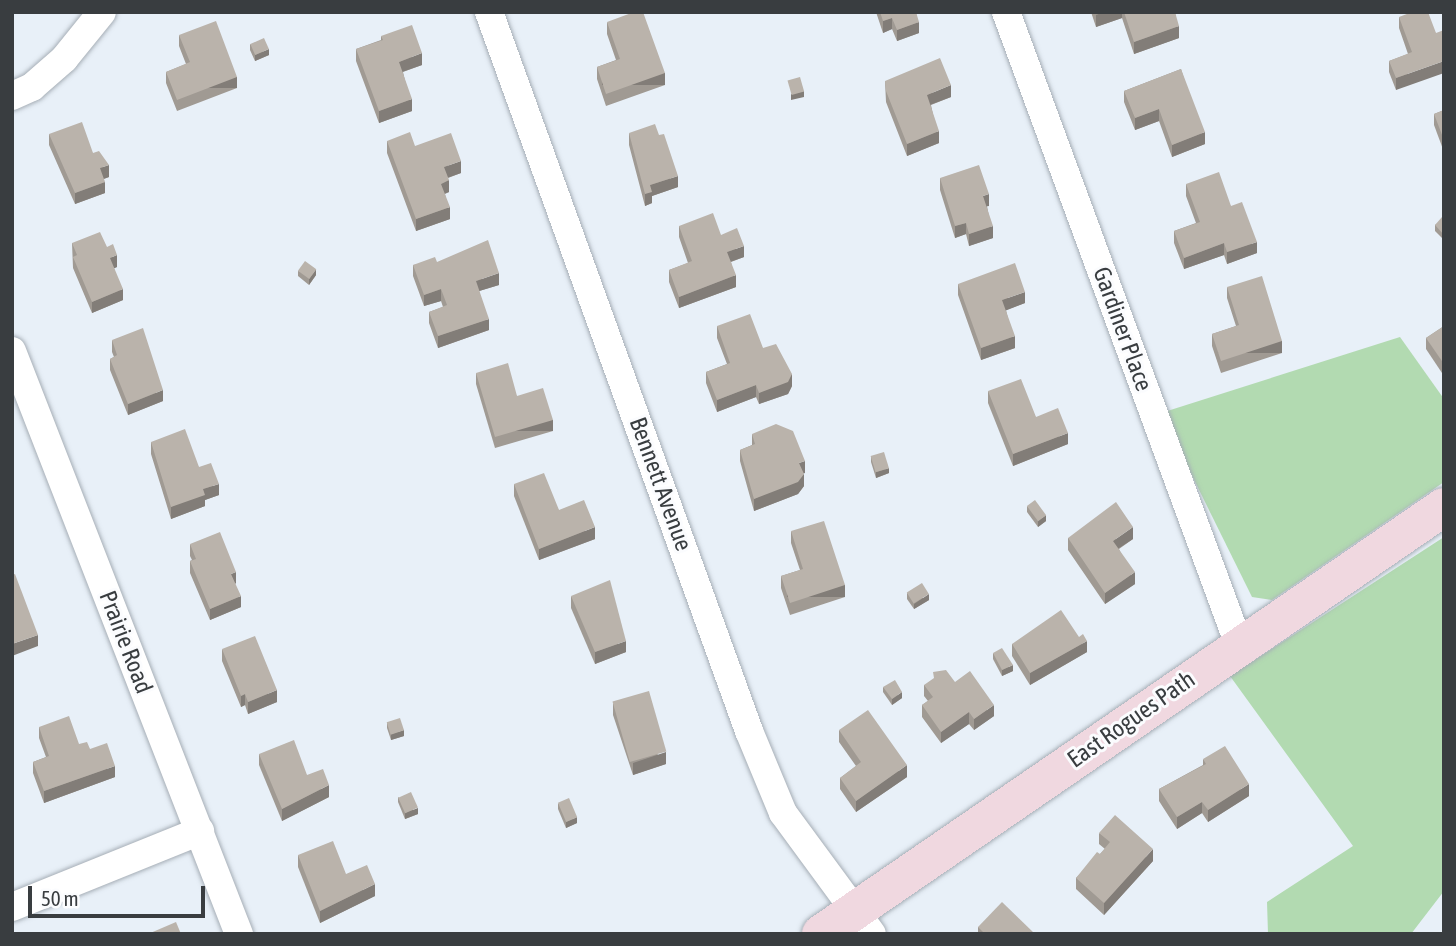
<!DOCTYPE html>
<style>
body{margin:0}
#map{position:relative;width:1456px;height:946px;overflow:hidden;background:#e8f0f8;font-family:"Asap Condensed",sans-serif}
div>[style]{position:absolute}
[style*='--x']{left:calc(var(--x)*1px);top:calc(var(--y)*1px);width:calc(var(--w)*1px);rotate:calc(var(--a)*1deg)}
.green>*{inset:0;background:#b2dab1}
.roads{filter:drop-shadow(0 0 2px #a6aeb6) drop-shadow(0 0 2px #a6aeb6)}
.street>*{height:28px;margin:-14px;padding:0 14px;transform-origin:14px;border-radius:14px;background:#fff}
.secondary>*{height:38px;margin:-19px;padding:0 19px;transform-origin:19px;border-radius:19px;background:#f0d8e0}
.wall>*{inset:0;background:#a09a93}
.shaded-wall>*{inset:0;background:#827d78;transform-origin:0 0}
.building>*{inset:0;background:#bab3ab;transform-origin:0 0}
span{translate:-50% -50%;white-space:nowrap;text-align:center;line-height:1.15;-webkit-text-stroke:6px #fbfcfe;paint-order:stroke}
.street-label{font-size:24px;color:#393d40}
.frame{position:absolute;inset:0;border:14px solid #393d40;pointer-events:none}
.scale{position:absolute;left:28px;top:886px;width:177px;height:32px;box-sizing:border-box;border:4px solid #393d40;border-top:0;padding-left:9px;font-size:21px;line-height:24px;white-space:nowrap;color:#393d40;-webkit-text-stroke:5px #fbfcfe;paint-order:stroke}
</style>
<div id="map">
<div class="green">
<div style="clip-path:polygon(1400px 337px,1444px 399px,1444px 482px,1272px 600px,1252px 597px,1161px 413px)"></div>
<div style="clip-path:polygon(1444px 537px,1444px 891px,1411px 934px,1268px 934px,1267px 902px,1353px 846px,1230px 676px)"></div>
</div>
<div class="roads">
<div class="street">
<div style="--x:489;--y:12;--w:765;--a:70.12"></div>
<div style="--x:749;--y:731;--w:89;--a:67.5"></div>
<div style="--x:783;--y:813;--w:150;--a:53.7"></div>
<div style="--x:1006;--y:12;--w:675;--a:69.79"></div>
<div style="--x:12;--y:96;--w:22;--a:-24"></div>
<div style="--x:32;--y:87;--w:43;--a:-41.2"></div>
<div style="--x:64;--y:59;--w:60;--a:-51"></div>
<div style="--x:12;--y:351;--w:626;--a:68.73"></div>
<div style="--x:12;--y:907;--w:203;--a:-22"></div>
</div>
<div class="secondary">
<div style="--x:821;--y:934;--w:755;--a:-34.43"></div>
</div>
</div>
<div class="wall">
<div style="clip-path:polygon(876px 12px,916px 12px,919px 33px,897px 41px,892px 29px,883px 33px)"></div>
<div style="clip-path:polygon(1091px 12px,1175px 12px,1179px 38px,1134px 54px,1122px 18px,1096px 27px)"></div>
<div style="clip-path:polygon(1399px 17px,1436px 33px,1396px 90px,1389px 72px,1389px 61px,1408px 54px,1399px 28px)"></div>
<div style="clip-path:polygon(607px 22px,665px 85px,606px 106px,597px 79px,597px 67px,616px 60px,607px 34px)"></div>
<div style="clip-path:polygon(179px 35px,237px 88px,177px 111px,166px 83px,166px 72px,186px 64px,179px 46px)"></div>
<div style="clip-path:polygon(381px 36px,422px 65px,403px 72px,412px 111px,379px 123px,356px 61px,356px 49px,381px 40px)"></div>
<div style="clip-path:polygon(250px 44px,269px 55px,255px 61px,250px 50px)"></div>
<div style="clip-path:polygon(1181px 69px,1205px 144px,1172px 157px,1159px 121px,1135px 130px,1124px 102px,1124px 91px)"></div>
<div style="clip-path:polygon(885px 81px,951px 97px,931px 105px,939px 143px,907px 156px,886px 102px)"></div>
<div style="clip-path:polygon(1444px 110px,1444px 152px,1434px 125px,1434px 114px)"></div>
<div style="clip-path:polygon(629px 133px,678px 187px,652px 196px,652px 203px,645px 206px,629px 145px)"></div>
<div style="clip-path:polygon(49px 134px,93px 153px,109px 177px,104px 179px,105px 193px,75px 204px,49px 145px)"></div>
<div style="clip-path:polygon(387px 141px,415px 146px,461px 173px,448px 178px,449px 192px,445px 194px,450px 219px,416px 231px,387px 153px)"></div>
<div style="clip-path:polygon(940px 178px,989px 206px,987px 206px,993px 238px,969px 246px,966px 234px,955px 238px,940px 190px)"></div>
<div style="clip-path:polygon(1186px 184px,1231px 206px,1257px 253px,1227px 264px,1224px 255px,1184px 269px,1174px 243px,1174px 231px,1196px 223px,1186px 196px)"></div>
<div style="clip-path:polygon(1444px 219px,1444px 240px,1435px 231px,1435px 225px)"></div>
<div style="clip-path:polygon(679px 226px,721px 235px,744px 257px,731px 262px,736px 287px,679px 308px,669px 282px,669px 270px,688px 263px,679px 237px)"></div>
<div style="clip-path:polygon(72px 243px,107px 247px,117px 267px,114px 268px,123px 300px,92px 313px,73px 268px)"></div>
<div style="clip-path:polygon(437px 262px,499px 285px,479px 291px,489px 330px,438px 348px,429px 323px,429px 312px,443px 307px,441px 301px,424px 306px,413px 276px,413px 265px)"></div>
<div style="clip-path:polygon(298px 271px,316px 275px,309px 285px,298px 276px)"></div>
<div style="clip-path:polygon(958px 284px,1025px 303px,1006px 310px,1015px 348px,981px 360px,958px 295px)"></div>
<div style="clip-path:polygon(1227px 287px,1282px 353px,1221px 373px,1212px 346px,1212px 334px,1236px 326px,1227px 298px)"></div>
<div style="clip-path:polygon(717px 326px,763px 348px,792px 386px,788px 394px,759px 404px,756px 397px,717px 412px,706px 383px,706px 372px,727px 364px,717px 338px)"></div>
<div style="clip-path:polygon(1444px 326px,1444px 376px,1426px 349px,1426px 338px)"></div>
<div style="clip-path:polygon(112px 340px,163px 401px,128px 415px,110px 370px,110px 359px,114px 357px,112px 352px)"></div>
<div style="clip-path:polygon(476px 373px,517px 396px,553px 431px,495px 448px,476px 384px)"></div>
<div style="clip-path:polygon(988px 391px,1036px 417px,1068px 444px,1013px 466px,988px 403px)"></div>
<div style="clip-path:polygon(752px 434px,805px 473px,803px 473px,804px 486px,798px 494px,754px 511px,740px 461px,740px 450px,752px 445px)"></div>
<div style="clip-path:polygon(151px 442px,199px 467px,219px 495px,205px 500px,205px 506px,171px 519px,151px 454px)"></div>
<div style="clip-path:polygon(871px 456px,889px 473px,876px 478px,871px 462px)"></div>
<div style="clip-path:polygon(514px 484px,559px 510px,595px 539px,539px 560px,514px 496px)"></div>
<div style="clip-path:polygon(1027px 506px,1046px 521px,1038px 527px,1027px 512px)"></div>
<div style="clip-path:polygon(791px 531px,845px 597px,790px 615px,781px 588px,781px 576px,800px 570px,791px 543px)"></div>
<div style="clip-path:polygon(1068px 538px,1133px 539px,1119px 549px,1135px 584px,1105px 604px,1068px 550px)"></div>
<div style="clip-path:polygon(190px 544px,236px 583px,235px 584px,241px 607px,210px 620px,190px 573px,190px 561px,192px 560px,190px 556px)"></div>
<div style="clip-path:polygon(907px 593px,929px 600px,914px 609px,907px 599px)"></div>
<div style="clip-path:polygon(571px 596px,626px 652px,595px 664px,571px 608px)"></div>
<div style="clip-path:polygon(1079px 637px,1087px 652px,1030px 685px,1012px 656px,1012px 644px)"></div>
<div style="clip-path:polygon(222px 649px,277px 702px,248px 714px,245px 705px,241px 707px,222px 661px)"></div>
<div style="clip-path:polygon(993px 653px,1013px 671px,1002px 676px,993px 659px)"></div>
<div style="clip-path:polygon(955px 682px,994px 716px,974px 730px,969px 724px,941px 743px,922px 717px,922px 705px,928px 701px,924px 696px,924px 685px)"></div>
<div style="clip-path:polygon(883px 687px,902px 698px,892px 705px,883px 692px)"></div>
<div style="clip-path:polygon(613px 703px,666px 764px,633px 775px,613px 715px)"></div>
<div style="clip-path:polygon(387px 722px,404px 736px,391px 740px,387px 728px)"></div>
<div style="clip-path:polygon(39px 727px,90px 749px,115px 777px,44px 803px,33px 773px,33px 762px,46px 757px,39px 738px)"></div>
<div style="clip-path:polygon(839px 730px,907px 777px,856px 812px,840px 789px,840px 778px,856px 766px,839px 742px)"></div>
<div style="clip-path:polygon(259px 754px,307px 775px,329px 797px,282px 821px,259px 765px)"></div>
<div style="clip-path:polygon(1203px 759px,1249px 796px,1208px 822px,1202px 813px,1177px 829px,1159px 801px,1159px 789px,1203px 765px)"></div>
<div style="clip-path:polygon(398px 797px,418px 814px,405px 819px,398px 802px)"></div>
<div style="clip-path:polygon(558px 803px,577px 823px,566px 828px,558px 809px)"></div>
<div style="clip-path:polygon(1099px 833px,1153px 861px,1104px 915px,1076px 889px,1076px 878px,1105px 849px,1099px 844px)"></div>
<div style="clip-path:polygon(298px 855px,375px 896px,320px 923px,298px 867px)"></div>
<div style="clip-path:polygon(978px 927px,1035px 934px,978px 934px)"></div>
</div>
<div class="shaded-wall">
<div style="clip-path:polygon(1104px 12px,1122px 12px,1122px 18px,1096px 27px,1096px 15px)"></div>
<div style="clip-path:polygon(892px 18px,892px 29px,883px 33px,883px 21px)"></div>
<div style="clip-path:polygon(919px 22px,919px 33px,897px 41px,897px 30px)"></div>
<div style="clip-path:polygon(1179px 26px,1179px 38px,1134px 54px,1134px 42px)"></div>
<div style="clip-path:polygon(269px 49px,269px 55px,255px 61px,255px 55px)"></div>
<div style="clip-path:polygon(422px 53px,422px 65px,399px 73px,399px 62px)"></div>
<div style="clip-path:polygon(1444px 61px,1444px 73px,1396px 90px,1396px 78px)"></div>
<div style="left:665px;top:73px;width:12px;height:63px;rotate:90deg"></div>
<div style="left:237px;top:77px;width:11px;height:64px;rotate:90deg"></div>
<div style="clip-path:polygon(951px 85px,951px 97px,927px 106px,927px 95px)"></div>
<div style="clip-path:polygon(804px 91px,804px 97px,791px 100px,791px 94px)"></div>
<div style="clip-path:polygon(412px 99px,412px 111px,379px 123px,379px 111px)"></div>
<div style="clip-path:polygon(1159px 109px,1159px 121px,1135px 130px,1135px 118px)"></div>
<div style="clip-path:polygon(939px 131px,939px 143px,907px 156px,907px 144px)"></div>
<div style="clip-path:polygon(1205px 132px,1205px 144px,1172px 157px,1172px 145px)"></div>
<div style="clip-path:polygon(461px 161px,461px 173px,444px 179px,444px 167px)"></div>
<div style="clip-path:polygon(109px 165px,109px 177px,100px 180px,100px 168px)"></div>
<div style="clip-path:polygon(678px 176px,678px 187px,652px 196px,652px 203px,645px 206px,645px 194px,650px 185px)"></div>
<div style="clip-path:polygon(449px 180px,449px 192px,441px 195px,441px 184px)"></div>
<div style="clip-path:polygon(105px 182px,105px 193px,75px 204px,75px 193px)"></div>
<div style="clip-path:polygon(989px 194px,989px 206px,983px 207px,983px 196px)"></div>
<div style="clip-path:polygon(450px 207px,450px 219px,416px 231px,416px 219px)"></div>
<div style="clip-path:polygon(966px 223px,966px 234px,955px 238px,955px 226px)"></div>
<div style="clip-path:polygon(993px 226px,993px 238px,969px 246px,969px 234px)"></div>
<div style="clip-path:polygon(1257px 242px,1257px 253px,1227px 264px,1227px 252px)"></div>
<div style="clip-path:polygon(1224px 243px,1224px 255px,1184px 269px,1184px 258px)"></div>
<div style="clip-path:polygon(744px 246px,744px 257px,727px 263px,727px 252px)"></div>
<div style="clip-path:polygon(117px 255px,117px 267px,110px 270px,110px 258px)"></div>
<div style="clip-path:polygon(316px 269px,316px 275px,309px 285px,309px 279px)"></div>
<div style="clip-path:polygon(499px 273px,499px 285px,476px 292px,476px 281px)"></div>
<div style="clip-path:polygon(736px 275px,736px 287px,679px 308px,679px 297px)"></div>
<div style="clip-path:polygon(123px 289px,123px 300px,92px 313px,92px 302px)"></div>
<div style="clip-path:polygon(441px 289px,441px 301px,424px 306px,424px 295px)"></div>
<div style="clip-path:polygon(1025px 292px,1025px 303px,1002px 312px,1002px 300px)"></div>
<div style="clip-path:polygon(489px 319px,489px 330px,438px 348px,438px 336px)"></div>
<div style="clip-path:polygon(1015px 336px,1015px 348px,981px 360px,981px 348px)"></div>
<div style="left:1282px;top:341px;width:12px;height:64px;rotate:90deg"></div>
<div style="clip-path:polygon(792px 374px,792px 386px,788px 394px,759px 404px,759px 393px)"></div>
<div style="clip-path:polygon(756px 385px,756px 397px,717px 412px,717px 400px)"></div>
<div style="clip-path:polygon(163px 390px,163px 401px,128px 415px,128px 404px)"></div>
<div style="left:553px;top:420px;width:11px;height:60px;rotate:90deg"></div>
<div style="clip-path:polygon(1068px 433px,1068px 444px,1013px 466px,1013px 454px)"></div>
<div style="clip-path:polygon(805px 461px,805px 473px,799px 475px,799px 463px)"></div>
<div style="clip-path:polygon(889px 468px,889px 473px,876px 478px,876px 472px)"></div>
<div style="clip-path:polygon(804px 474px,804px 486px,798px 494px,754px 511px,754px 499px)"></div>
<div style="clip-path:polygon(219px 484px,219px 495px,205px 500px,205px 506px,171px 519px,171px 507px,203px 489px)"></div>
<div style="clip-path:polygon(1046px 515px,1046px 521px,1038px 527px,1038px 521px)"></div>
<div style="clip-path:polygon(595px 527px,595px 539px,539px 560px,539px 549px)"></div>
<div style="clip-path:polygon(1133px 527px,1133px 539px,1113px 552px,1113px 541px)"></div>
<div style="clip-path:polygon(236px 572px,236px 583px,231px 586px,231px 574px)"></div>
<div style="clip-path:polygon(1135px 572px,1135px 584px,1105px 604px,1105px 593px)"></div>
<div style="left:845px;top:585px;width:12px;height:58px;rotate:90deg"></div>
<div style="clip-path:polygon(929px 594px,929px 600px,914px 609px,914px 604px)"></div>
<div style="clip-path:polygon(241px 596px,241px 607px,210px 620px,210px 609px)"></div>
<div style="clip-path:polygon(38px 635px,38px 646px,12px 656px,12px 644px)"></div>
<div style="clip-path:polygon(626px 641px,626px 652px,595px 664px,595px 652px)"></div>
<div style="clip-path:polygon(1087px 641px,1087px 652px,1030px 685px,1030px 673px)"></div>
<div style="clip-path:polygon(1013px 665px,1013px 671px,1002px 676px,1002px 670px)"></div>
<div style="clip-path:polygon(277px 690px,277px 702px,248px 714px,248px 702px)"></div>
<div style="clip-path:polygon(902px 692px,902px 698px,892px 705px,892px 699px)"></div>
<div style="clip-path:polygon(245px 694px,245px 705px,241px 707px,241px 696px)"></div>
<div style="clip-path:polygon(994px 705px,994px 716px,974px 730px,974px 719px)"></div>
<div style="clip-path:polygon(969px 712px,969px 724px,941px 743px,941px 732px)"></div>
<div style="clip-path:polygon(404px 730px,404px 736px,391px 740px,391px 734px)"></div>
<div style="clip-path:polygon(666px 752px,666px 764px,633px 775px,633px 763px)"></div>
<div style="clip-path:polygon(907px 765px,907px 777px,856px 812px,856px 801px)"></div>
<div style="clip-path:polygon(115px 766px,115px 777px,44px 803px,44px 791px)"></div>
<div style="clip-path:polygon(1249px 784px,1249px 796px,1208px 822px,1208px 810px)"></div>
<div style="clip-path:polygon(329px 785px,329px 797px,282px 821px,282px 809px)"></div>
<div style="clip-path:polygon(1202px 802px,1202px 813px,1177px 829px,1177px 817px)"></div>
<div style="clip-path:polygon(418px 808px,418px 814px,405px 819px,405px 813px)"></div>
<div style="clip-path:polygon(577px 817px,577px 823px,566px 828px,566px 822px)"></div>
<div style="clip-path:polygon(1153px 849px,1153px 861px,1104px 915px,1104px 903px)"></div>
<div style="clip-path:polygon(375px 884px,375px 896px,320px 923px,320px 911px)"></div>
</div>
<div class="building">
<div style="clip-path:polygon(634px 12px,643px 12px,665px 73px,606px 94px,597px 67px,620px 59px,607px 22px)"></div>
<div style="clip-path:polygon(880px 12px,916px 12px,919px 22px,897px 30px,892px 18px,883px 21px)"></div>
<div style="clip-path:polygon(1124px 12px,1175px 12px,1179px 26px,1134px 42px)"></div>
<div style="clip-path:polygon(1412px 12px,1428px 12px,1436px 33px,1444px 30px,1444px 61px,1396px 78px,1389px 61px,1412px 52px,1399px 17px)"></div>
<div style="clip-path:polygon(216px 21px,237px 77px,177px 100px,166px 72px,190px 62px,179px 35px)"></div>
<div style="clip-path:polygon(412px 25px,422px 53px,399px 62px,412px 99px,379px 111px,356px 49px,383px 40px,381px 36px)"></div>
<div style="left:264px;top:38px;width:12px;height:15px;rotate:66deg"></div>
<div style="clip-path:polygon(940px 58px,951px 85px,927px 95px,939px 131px,907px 144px,886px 91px,885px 81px)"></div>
<div style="clip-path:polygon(1181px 69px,1205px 132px,1172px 145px,1159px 109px,1135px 118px,1124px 91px)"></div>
<div style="left:800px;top:77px;width:15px;height:13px;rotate:74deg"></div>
<div style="clip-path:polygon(1444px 110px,1444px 140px,1434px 114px)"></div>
<div style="clip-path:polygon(82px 122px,93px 153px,99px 151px,109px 165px,100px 168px,105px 182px,75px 193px,49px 134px)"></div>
<div style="clip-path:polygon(655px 124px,659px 135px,664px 134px,678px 176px,650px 185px,652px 192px,645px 194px,629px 133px)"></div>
<div style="clip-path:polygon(410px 132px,415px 146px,451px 133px,461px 161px,444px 167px,449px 180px,441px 184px,450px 207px,416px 219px,387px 141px)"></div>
<div style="clip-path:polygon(979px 165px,989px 194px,983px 196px,993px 226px,969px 234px,966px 223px,955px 226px,940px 178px)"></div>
<div style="clip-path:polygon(1219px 172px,1231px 206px,1242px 202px,1257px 242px,1227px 252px,1224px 243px,1184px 258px,1174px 231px,1200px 222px,1186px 184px)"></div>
<div style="clip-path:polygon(713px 213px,721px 235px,737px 228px,744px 246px,727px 252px,736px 275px,679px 297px,669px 270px,692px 261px,679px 226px)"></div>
<div style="clip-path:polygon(1442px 217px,1444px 219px,1444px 235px,1435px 225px)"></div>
<div style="clip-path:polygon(100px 232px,107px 247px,113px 244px,117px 255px,110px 258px,123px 289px,92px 302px,73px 257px,77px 255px,72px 243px)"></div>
<div style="clip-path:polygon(488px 240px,499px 273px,476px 281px,489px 319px,438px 336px,429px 312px,447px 305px,441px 289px,424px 295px,413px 265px,435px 257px,437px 262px)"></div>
<div style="left:305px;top:261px;width:14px;height:12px;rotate:36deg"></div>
<div style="clip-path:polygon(1015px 263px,1025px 292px,1002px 300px,1015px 336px,981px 348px,958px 284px)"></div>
<div style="clip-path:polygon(1262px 276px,1282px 341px,1221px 361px,1212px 334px,1239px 325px,1227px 287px)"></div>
<div style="clip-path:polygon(750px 314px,763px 348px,776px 344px,792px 374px,788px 382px,759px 393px,756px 385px,717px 400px,706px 372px,730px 363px,717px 326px)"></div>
<div style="clip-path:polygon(1444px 326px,1444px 364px,1426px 338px)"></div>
<div style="clip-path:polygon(143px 328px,163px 390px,128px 404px,110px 359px,117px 355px,112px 340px)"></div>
<div style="clip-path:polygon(508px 363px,517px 396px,543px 388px,553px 420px,495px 437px,476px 373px)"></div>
<div style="clip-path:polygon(1021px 379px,1036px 417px,1058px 408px,1068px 433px,1013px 454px,988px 391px)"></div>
<div style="clip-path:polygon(776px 424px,793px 431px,805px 461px,799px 463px,804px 474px,798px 482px,754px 499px,740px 450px,755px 444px,752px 434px)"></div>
<div style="clip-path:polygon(185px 429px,199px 467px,211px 463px,219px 484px,203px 489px,205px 495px,171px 507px,151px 442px)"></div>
<div style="left:884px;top:452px;width:17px;height:14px;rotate:73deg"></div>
<div style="clip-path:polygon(544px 473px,559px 510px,584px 500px,595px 527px,539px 549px,514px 484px)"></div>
<div style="left:1035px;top:500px;width:19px;height:10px;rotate:54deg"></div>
<div style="clip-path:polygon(1116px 502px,1133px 527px,1113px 541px,1135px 572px,1105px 593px,1068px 538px)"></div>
<div style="clip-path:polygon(824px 521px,845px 585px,790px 603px,781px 576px,803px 569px,791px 531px)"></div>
<div style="clip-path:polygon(220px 532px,236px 572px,231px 574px,241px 596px,210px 609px,190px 561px,196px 559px,190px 544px)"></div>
<div style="clip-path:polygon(15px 574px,38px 635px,12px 644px,12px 575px)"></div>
<div style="clip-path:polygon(610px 580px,626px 641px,595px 652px,571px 596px)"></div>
<div style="left:922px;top:583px;width:13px;height:18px;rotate:58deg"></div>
<div style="clip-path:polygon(1061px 610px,1079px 637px,1083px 634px,1087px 641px,1030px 673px,1012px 644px)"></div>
<div style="clip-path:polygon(255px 636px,277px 690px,248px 702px,245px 694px,241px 696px,222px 649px)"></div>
<div style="clip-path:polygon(1002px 648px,1013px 665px,1002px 670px,993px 653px)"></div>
<div style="clip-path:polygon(946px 670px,955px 682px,970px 671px,994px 705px,974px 719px,969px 712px,941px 732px,922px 705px,933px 697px,924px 685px,934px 678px,933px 672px)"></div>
<div style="clip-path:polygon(895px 680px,902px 692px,892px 699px,883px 687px)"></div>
<div style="left:649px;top:691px;width:63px;height:38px;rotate:74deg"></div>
<div style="clip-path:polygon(868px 710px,907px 765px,856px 801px,840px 778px,861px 762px,839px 730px)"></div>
<div style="clip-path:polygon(69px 716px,79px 744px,87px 742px,90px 749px,107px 743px,115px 766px,44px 791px,33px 762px,49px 756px,39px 727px)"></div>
<div style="left:400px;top:718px;width:13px;height:14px;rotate:72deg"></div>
<div style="clip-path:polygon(294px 740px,307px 775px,323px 769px,329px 785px,282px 809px,259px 754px)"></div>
<div style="clip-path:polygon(1225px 746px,1249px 784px,1208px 810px,1202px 802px,1177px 817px,1159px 789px,1206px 764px,1203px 759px)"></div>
<div style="left:411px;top:792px;width:17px;height:14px;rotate:66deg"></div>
<div style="left:569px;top:798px;width:21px;height:12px;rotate:67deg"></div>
<div style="clip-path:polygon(1115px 815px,1153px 849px,1104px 903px,1076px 878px,1097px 852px,1100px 854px,1110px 842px,1099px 833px)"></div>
<div style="clip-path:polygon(333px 841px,346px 874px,367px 865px,375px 884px,320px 911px,298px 855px)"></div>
<div style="clip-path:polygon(1002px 902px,1035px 934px,985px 934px,978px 927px)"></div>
<div style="clip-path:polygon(176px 922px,181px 934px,148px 934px)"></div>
</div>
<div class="street-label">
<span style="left:1123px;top:329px;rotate:70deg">Gardiner Place</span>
<span style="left:661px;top:484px;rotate:70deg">Bennett Avenue</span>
<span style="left:126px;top:642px;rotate:69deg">Prairie Road</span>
<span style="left:1131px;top:719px;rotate:-35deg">East Rogues Path</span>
</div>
<div class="frame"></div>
<div class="scale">50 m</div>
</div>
